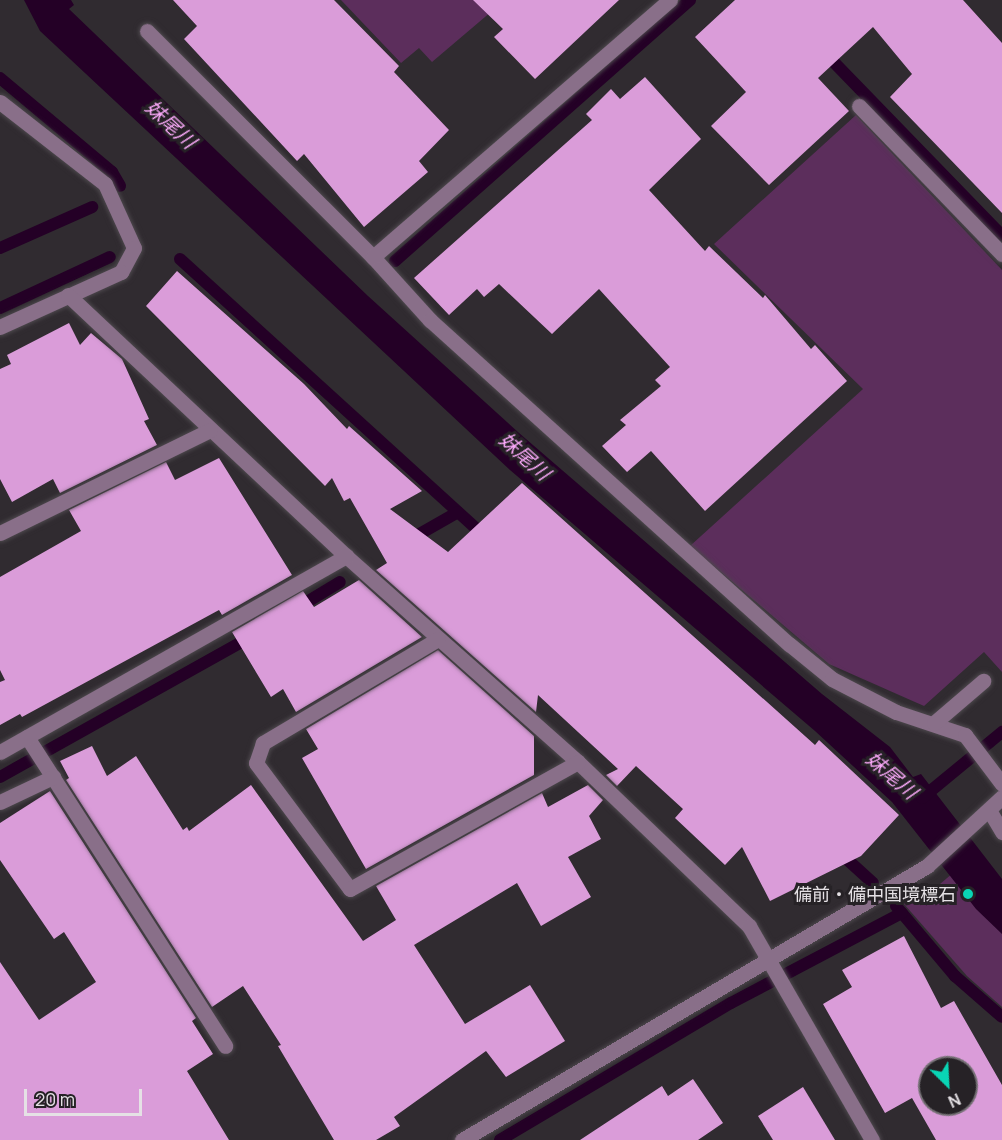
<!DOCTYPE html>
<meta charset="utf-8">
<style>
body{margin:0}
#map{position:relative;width:1002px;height:1140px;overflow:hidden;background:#302b30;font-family:Manrope,"Noto Sans JP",sans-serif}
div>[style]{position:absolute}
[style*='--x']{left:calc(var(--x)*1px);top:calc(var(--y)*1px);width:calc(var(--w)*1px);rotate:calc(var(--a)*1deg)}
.green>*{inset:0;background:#5c2e5c}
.water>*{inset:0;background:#240026}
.stream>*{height:12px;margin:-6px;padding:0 6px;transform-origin:6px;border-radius:6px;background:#240026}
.building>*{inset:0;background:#da9cd9}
.roads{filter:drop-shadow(0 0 2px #4d484d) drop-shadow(0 0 2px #4d484d)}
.minor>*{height:15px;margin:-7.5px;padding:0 7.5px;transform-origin:7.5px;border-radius:7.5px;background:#896f89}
.dots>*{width:16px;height:16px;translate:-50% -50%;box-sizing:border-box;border:3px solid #262226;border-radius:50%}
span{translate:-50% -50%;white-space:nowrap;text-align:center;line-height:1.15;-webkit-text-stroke:6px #262226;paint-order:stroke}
.poi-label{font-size:18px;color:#e5e1e5}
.right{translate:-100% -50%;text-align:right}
.water-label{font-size:20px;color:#fcaafb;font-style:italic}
.north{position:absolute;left:918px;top:1056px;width:60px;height:60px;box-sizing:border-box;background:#262226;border:2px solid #726e72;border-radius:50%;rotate:156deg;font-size:16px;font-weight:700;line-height:24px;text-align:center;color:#e5e1e5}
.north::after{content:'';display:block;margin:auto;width:21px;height:27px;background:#09d5b5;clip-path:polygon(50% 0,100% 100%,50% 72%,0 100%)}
.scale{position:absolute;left:24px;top:1089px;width:118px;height:27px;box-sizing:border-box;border:3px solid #e5e1e5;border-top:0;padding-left:8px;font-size:18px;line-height:21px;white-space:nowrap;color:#e5e1e5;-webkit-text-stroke:4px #262226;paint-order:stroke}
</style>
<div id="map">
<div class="green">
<div style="clip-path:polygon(341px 0,505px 0,432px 62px,419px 48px,401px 63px)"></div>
<div style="clip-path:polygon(856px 115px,1002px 270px,1002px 672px,984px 652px,924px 706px,829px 664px,690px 546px,863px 389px,714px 244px)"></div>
<div style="clip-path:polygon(979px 851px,1002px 883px,1002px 1007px,967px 976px,904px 904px,927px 895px)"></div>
</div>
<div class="water">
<div style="clip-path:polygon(24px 0,71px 0,74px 5px,69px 9px,368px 296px,519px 433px,822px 694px,890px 747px,913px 777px,921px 774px,1002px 879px,1002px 934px,976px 909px,892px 802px,815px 731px,510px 470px,40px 31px)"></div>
</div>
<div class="stream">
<div style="--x:823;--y:51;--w:257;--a:45.9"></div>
<div style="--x:0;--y:78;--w:146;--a:40"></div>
<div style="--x:112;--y:172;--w:16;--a:60"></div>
<div style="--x:0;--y:248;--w:101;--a:-24"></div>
<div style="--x:180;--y:259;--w:413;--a:42.3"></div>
<div style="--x:395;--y:261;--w:394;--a:-41.5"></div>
<div style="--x:0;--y:308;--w:121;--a:-24.9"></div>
<div style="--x:409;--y:540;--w:56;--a:-29.7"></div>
<div style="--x:297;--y:608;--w:50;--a:-31.2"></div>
<div style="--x:0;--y:777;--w:289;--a:-29.2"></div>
<div style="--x:922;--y:798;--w:104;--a:-39.5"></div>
<div style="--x:839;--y:852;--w:46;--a:42.4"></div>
<div style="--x:896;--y:906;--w:92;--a:49.9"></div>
<div style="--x:955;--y:976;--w:62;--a:41.1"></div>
<div style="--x:500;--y:1140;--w:269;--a:-30.7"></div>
<div style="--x:731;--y:1003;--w:193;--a:-27.8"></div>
</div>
<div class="building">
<div style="clip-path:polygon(173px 0,334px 0,399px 66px,394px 72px,449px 130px,419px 161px,428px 172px,364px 227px,304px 154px,297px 161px,184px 39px,197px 26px)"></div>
<div style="clip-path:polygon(473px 0,619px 0,535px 79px,494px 37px,503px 29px)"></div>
<div style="clip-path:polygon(735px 0,963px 0,1002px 43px,1002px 213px,890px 97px,912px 74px,873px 27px,818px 78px,849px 111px,769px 185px,711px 126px,746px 92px,695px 37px)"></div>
<div style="clip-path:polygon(645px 77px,701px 139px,649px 190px,705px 251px,709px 246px,763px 298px,765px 295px,811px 349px,815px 345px,847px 381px,705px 511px,651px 451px,627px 472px,602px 446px,626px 425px,620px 420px,661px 386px,655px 380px,670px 367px,599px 289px,552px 334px,499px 284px,484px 297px,477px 289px,449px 315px,414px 278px,592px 120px,586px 114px,611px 89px,620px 99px)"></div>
<div style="clip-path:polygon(177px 271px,304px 384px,347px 429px,349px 426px,422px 491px,390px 509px,448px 552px,522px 483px,815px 745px,819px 740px,899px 815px,861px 856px,770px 901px,742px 847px,725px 865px,675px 818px,683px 809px,636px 766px,617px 786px,606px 775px,618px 769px,538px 695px,536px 712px,376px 570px,387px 563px,350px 498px,344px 501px,332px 478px,325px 486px,146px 306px)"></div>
<div style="clip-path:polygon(69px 323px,80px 345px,91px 333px,122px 359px,149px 419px,144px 421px,157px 445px,60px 493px,53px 479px,12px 502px,0 479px,0 369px,11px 364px,7px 355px)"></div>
<div style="clip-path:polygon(219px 458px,292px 575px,222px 615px,219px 610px,22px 717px,20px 714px,0 725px,0 682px,5px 680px,0 670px,0 577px,81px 531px,69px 510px,166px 462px,175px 480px)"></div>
<div style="clip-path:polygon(359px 580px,422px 637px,296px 712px,283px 689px,271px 697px,232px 632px,303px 591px,314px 607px)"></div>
<div style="clip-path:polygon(438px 650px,534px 736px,534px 775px,366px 869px,302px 758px,318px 749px,306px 729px)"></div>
<div style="clip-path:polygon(92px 746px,107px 776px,136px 756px,183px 830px,187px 827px,189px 831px,251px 785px,363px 941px,396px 920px,376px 886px,542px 793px,548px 807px,588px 785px,603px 800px,589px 816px,601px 839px,568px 857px,591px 897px,541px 926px,517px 883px,414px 945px,465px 1024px,530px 985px,565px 1041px,506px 1077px,486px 1051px,394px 1117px,400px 1126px,376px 1140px,334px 1140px,278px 1046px,281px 1045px,243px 986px,212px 1007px,66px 780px,69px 778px,60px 761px)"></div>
<div style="clip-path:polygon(50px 791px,196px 1018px,192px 1021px,213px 1054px,187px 1071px,229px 1140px,0 1140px,0 962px,39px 1020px,96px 982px,64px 932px,54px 939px,0 860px,0 823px)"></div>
<div style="clip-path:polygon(evenodd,904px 936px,941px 1008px,954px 1001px,1002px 1085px,1002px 1140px,936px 1140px,912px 1098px,885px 1113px,823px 1004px,852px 987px,842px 970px,904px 936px,930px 1068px,966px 1068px,966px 1104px,930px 1104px,930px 1068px)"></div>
<div style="clip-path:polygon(693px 1079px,723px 1123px,698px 1140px,580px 1140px,662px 1086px,668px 1096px)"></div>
<div style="clip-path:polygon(803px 1087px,835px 1140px,773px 1140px,758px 1116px)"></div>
</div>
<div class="roads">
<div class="minor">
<div style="--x:147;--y:31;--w:320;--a:45"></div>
<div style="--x:373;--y:257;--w:85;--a:47.9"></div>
<div style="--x:430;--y:320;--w:484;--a:42.1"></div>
<div style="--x:789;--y:644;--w:55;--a:39.1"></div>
<div style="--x:832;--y:679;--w:72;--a:27.3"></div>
<div style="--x:896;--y:712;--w:73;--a:18.4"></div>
<div style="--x:965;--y:735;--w:61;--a:52.9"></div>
<div style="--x:0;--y:102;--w:133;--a:38"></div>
<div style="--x:105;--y:184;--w:70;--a:65.6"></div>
<div style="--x:134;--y:248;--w:27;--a:118"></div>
<div style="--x:121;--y:272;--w:133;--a:155.6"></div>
<div style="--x:859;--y:106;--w:206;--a:46"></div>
<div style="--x:373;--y:257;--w:393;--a:-40.9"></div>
<div style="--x:68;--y:295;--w:381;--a:43.2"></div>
<div style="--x:346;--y:556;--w:310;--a:41.6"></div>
<div style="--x:578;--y:762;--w:237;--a:43.8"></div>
<div style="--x:749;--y:926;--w:247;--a:60.1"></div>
<div style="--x:0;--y:533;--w:234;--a:-26.1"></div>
<div style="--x:438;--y:639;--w:204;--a:149.3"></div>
<div style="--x:263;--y:743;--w:21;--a:109"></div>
<div style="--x:256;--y:763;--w:157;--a:53.3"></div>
<div style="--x:350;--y:889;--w:261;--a:-29.1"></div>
<div style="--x:934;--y:723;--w:65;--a:-40.6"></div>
<div style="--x:27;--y:737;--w:367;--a:57.3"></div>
<div style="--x:0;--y:752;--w:398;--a:-29.5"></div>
<div style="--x:0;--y:802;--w:59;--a:-25.3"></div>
<div style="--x:989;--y:810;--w:26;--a:59"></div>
<div style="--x:462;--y:1140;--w:540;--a:-30.51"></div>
<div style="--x:927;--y:866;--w:102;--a:-42.6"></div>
</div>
</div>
<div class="dots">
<div style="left:968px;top:894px;background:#09d5b5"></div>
</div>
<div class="poi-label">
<span class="right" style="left:956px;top:894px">備前・備中国境標石</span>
</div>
<div class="water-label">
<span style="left:171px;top:124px;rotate:43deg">妹尾川</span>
<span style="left:525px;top:456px;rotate:42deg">妹尾川</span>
<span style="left:892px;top:775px;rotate:41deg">妹尾川</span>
</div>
<div class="north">N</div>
<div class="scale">20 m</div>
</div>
